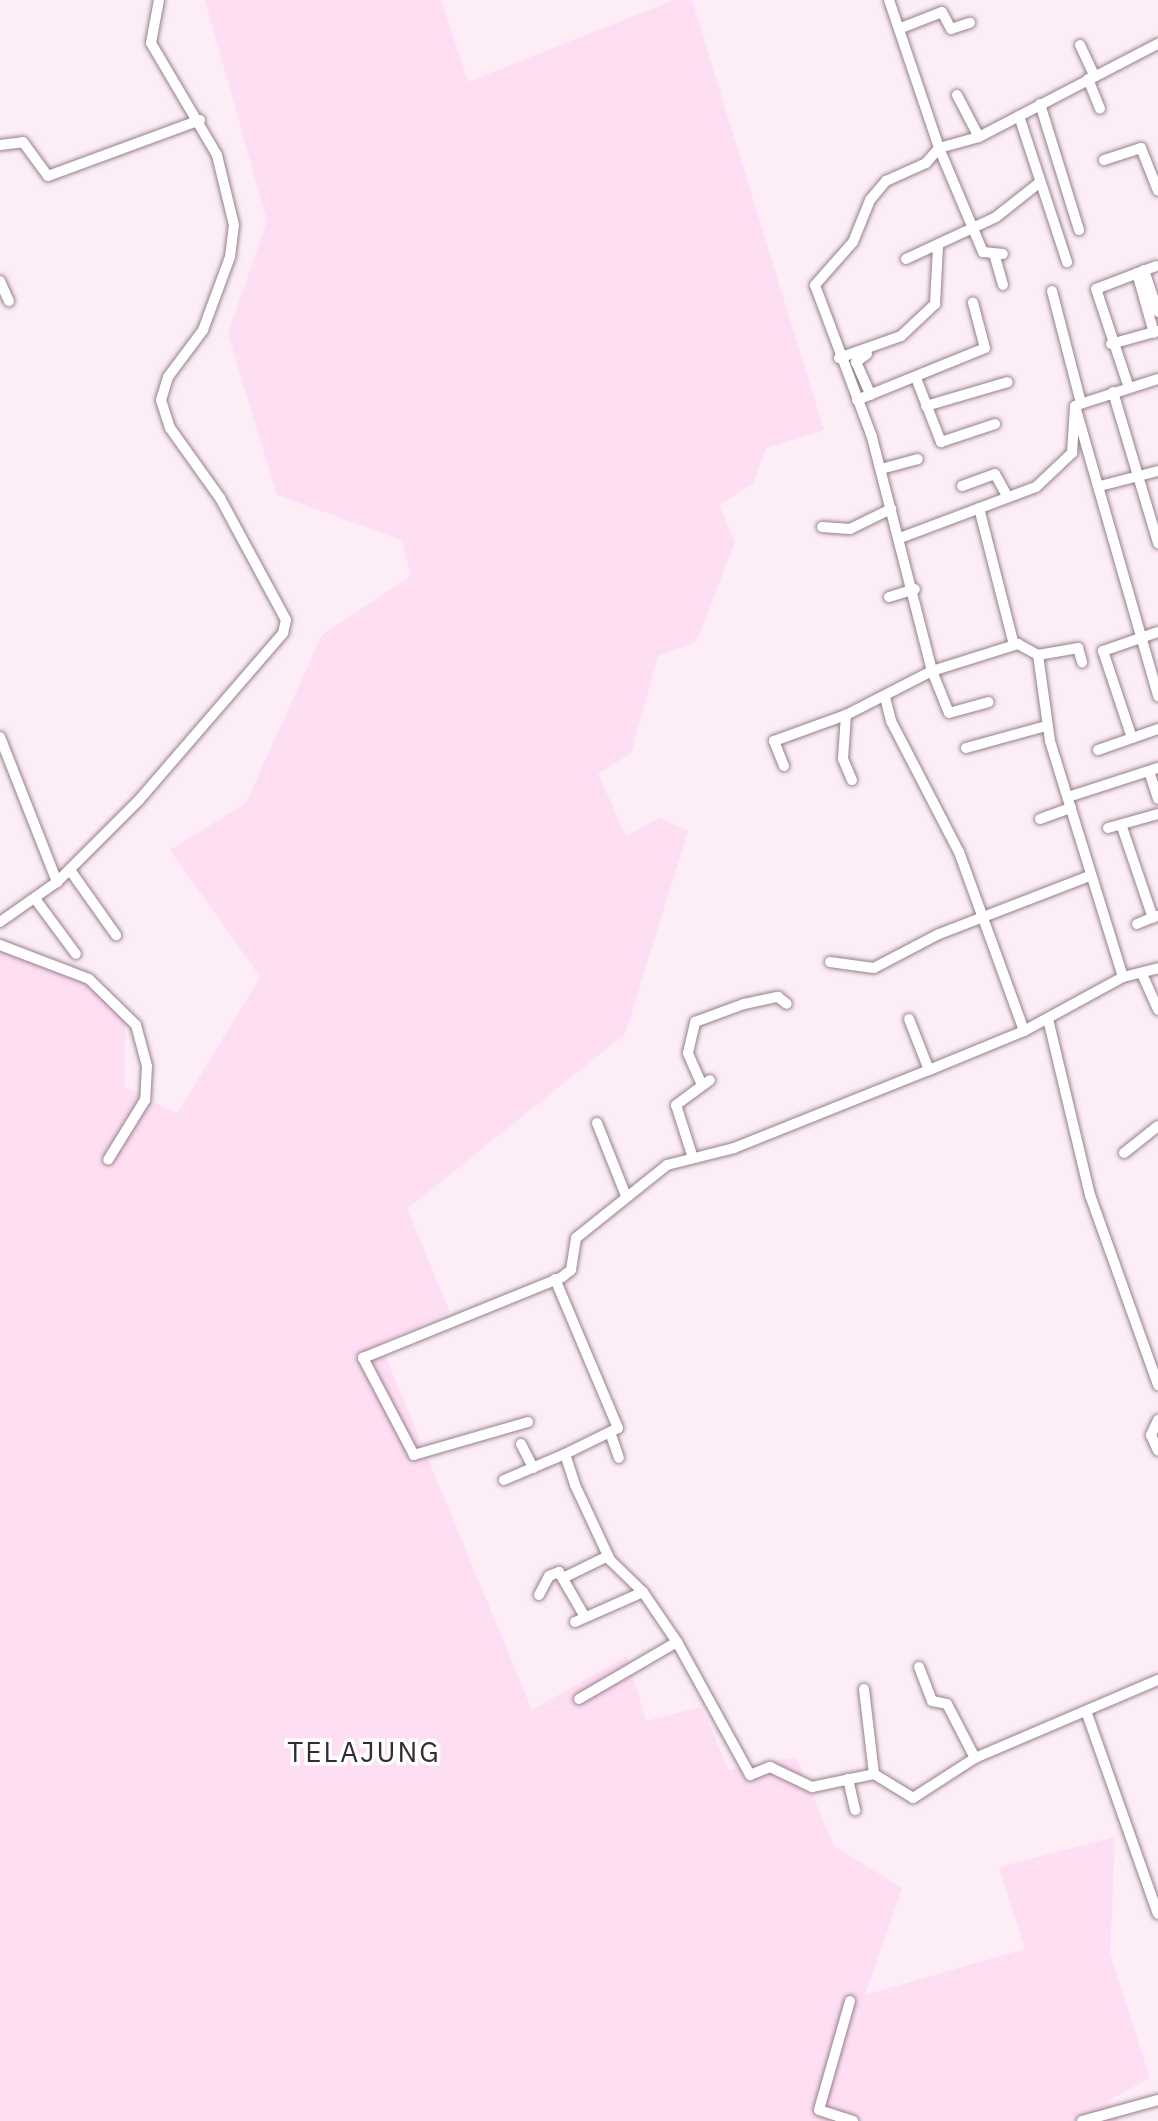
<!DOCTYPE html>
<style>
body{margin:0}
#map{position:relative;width:1158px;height:2121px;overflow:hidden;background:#fcedf6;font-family:"IBM Plex Sans",sans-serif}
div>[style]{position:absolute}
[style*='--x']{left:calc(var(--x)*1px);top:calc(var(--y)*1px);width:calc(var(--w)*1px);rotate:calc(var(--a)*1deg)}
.built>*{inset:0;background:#fedef3}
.roads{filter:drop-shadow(0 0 2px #967f8e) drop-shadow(0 0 2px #967f8e)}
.minor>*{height:10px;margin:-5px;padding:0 5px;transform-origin:5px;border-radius:5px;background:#fff}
span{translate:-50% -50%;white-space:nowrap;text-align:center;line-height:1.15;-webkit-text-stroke:7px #fff;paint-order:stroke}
.quarter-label{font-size:28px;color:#342a31;letter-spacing:2px}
</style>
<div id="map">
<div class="built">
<div style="clip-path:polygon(205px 0,441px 0,468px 82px,674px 0,692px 0,824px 430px,766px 448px,753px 483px,719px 505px,735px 542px,696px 642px,658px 656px,631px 753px,598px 774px,626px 836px,660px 818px,688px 831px,625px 1034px,407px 1209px,450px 1312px,380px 1343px,532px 1710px,627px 1656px,646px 1721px,701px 1707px,729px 1770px,796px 1757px,834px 1846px,902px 1888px,865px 1995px,1025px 1949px,999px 1867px,1115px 1837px,1110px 1954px,1150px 2078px,1108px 2101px,1118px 2121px,0 2121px,0 945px,70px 973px,125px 1014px,125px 1087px,177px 1114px,260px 977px,170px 850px,246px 803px,322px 635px,411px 576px,402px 540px,277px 495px,228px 334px,267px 221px)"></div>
</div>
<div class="roads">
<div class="minor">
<div style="--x:889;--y:0;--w:156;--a:71.3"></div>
<div style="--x:939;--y:148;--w:113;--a:67.1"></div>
<div style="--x:983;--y:252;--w:20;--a:6"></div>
<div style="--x:901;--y:28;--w:44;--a:-21.3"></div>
<div style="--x:942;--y:12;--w:19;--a:62"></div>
<div style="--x:951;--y:29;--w:20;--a:-18"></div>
<div style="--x:1080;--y:45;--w:33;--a:65"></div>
<div style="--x:1088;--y:79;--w:32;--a:68"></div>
<div style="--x:957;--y:95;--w:47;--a:62.4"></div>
<div style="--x:1040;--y:104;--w:132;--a:72.8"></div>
<div style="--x:1019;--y:116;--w:154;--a:71.8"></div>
<div style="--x:0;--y:145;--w:23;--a:-7"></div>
<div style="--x:23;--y:142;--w:42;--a:53.7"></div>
<div style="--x:48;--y:176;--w:162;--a:-20.2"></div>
<div style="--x:1104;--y:160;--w:39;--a:-18"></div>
<div style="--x:1141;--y:148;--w:46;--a:68.4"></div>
<div style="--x:995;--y:257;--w:29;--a:74"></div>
<div style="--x:906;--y:259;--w:99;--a:-25"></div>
<div style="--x:996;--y:217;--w:55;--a:-38.3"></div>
<div style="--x:1144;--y:270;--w:44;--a:71.6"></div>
<div style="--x:1137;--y:273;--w:62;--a:74.2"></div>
<div style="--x:0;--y:281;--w:22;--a:66"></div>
<div style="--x:1052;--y:291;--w:116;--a:75.5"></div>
<div style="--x:1111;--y:344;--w:49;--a:-15.5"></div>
<div style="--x:867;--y:354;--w:14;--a:144"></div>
<div style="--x:856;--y:362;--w:36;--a:66"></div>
<div style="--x:839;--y:358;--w:66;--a:-19.5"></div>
<div style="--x:901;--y:336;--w:47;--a:-43.3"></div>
<div style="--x:935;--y:304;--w:58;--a:-87"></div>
<div style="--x:916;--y:378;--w:69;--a:68.7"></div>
<div style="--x:941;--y:442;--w:57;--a:-18.4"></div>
<div style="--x:1129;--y:388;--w:104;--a:-108.4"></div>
<div style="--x:1096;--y:289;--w:64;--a:-21"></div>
<div style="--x:1113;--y:392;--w:158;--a:73.4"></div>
<div style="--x:857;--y:400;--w:138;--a:-22.1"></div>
<div style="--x:985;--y:348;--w:47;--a:-104.9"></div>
<div style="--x:1077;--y:405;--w:85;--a:-17.8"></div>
<div style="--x:926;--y:406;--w:85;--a:-16.3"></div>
<div style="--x:1075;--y:406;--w:302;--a:74"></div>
<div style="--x:881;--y:469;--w:38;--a:-15"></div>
<div style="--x:962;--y:486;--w:35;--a:-20"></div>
<div style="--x:995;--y:474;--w:26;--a:61"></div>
<div style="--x:1100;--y:486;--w:60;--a:-14.5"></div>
<div style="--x:979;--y:508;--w:141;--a:75.7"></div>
<div style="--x:822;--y:527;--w:28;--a:4"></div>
<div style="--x:850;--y:529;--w:46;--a:-26"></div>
<div style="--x:900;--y:538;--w:145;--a:-20.6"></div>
<div style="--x:1036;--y:487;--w:50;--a:-43.4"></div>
<div style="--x:1072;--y:453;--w:47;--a:-86.3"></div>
<div style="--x:889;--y:597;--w:27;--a:-17"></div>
<div style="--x:1038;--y:655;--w:41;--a:-9.9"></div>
<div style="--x:1078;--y:648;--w:15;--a:74"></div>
<div style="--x:885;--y:697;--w:25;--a:76"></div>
<div style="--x:891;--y:721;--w:148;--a:62.6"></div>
<div style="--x:959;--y:852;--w:190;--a:70"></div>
<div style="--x:846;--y:715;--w:44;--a:93.9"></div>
<div style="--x:843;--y:759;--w:23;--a:67"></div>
<div style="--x:0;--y:737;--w:156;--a:68.5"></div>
<div style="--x:1132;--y:738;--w:92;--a:-108.4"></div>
<div style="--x:1103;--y:651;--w:58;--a:-19.1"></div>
<div style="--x:966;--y:748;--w:83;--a:-15.4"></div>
<div style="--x:1098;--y:750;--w:64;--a:-19.3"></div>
<div style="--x:784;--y:766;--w:27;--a:-112"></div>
<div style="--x:774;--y:741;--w:77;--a:-19.9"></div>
<div style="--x:846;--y:715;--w:97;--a:-27.1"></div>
<div style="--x:932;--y:671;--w:45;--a:68"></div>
<div style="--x:949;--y:713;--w:41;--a:-15.4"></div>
<div style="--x:1149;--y:771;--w:29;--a:72"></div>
<div style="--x:1068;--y:797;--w:95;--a:-17.9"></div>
<div style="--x:1040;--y:819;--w:33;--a:-20"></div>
<div style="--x:1122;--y:827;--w:96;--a:71.2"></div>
<div style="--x:1108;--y:828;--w:52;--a:-15.6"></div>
<div style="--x:70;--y:870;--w:80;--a:54.7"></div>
<div style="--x:36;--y:900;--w:67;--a:53.5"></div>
<div style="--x:0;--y:922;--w:70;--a:-35.1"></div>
<div style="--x:57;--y:882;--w:116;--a:-45"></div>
<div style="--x:139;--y:800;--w:221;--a:-49.2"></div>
<div style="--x:283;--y:633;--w:13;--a:-77"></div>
<div style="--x:286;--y:620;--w:139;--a:-118.4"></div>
<div style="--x:220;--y:498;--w:86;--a:-125.5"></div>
<div style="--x:170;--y:428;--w:29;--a:-108"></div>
<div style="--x:161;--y:400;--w:24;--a:-73"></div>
<div style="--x:168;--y:377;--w:59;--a:-53.3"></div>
<div style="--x:203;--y:330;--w:78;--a:-69.7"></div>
<div style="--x:230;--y:257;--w:32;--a:-83"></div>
<div style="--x:234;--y:225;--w:72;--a:-103.7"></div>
<div style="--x:217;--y:155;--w:130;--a:-120.5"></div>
<div style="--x:151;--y:43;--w:44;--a:-79.5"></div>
<div style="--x:1137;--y:924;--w:21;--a:-23"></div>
<div style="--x:0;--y:945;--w:95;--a:20.9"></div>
<div style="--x:89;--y:979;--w:66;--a:44.4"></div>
<div style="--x:136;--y:1025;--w:42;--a:75"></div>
<div style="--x:147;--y:1066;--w:34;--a:93"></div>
<div style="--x:145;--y:1100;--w:70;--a:121.7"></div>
<div style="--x:830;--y:962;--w:44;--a:7.8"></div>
<div style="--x:874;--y:968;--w:73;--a:-27.6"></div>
<div style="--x:939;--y:934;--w:159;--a:-21.1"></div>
<div style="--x:1143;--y:976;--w:37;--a:66"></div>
<div style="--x:1123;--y:977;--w:247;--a:-107.2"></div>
<div style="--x:1050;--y:741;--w:87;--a:-97.9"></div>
<div style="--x:1038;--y:655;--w:23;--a:-151"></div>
<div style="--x:1018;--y:644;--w:90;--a:162.6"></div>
<div style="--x:932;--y:671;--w:242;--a:-104.4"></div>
<div style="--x:872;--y:437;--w:162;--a:-110.6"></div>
<div style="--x:815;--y:285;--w:57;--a:-48.5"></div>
<div style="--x:853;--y:242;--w:45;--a:-68"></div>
<div style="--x:870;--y:200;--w:25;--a:-50"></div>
<div style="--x:886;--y:181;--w:44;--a:-24.2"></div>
<div style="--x:926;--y:163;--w:20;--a:-49"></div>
<div style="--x:939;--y:148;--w:41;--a:-15.4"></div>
<div style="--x:979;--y:137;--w:202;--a:-27.5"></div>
<div style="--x:909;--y:1019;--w:55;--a:68.6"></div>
<div style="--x:1048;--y:1019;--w:181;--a:76.6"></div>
<div style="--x:1090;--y:1195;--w:202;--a:70.3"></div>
<div style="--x:702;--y:1085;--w:35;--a:-114"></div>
<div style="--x:688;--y:1053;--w:32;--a:-77"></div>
<div style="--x:695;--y:1022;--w:52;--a:-20.2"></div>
<div style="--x:744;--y:1004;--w:35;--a:-12"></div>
<div style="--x:778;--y:997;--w:11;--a:38"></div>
<div style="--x:597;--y:1123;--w:79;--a:68.3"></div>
<div style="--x:1124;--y:1153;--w:43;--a:-38.5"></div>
<div style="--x:692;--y:1155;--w:52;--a:-107.7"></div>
<div style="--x:676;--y:1105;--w:42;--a:-36.3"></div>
<div style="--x:555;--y:1279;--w:162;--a:67.1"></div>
<div style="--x:618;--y:1428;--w:59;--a:153.9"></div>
<div style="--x:565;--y:1454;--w:33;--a:72"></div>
<div style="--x:575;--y:1485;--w:83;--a:65"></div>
<div style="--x:610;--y:1560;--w:46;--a:44.1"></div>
<div style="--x:643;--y:1592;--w:60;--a:55.8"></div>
<div style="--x:677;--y:1642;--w:152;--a:61.2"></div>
<div style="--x:750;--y:1775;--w:22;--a:-22"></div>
<div style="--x:770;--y:1767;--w:47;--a:25.5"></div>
<div style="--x:812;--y:1787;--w:63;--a:-11.8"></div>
<div style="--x:874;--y:1774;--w:46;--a:31.6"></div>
<div style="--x:913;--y:1798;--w:74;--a:-32.8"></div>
<div style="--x:975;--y:1758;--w:199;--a:-23.1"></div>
<div style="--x:1158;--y:1420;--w:17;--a:115"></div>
<div style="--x:1151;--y:1435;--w:17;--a:66"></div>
<div style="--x:528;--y:1422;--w:119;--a:163.9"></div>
<div style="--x:414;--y:1455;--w:110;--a:-117.7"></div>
<div style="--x:363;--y:1358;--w:215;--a:-22.1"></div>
<div style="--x:562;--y:1277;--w:11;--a:-38"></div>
<div style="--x:571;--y:1270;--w:32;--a:-81"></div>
<div style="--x:576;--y:1238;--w:117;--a:-38.7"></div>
<div style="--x:667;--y:1165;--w:69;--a:-14.2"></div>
<div style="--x:734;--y:1148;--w:210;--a:-21.8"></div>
<div style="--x:929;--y:1070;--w:103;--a:-22.3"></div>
<div style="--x:1024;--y:1031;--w:113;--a:-28.6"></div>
<div style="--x:1123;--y:977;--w:36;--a:-14"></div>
<div style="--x:611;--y:1435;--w:24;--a:71"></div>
<div style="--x:521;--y:1444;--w:27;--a:63"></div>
<div style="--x:504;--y:1480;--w:66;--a:-23.1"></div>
<div style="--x:565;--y:1577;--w:48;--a:-26"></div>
<div style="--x:539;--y:1595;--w:21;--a:-62"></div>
<div style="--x:549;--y:1576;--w:11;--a:-22"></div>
<div style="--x:559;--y:1572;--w:52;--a:60"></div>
<div style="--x:575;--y:1622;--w:74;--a:-23.8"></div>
<div style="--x:919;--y:1667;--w:36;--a:69"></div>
<div style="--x:932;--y:1701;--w:15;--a:11"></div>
<div style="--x:947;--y:1704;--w:61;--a:62.6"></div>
<div style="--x:864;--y:1689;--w:86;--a:83.3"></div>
<div style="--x:579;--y:1699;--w:113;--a:-30.2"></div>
<div style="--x:1086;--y:1711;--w:215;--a:70.5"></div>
<div style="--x:848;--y:1779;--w:32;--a:77"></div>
<div style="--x:850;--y:2001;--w:113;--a:105.9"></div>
<div style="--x:819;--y:2110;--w:36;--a:18"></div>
<div style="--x:1082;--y:2121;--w:79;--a:-15.4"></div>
</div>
</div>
<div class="quarter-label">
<span style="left:364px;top:1752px">TELAJUNG</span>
</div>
</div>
